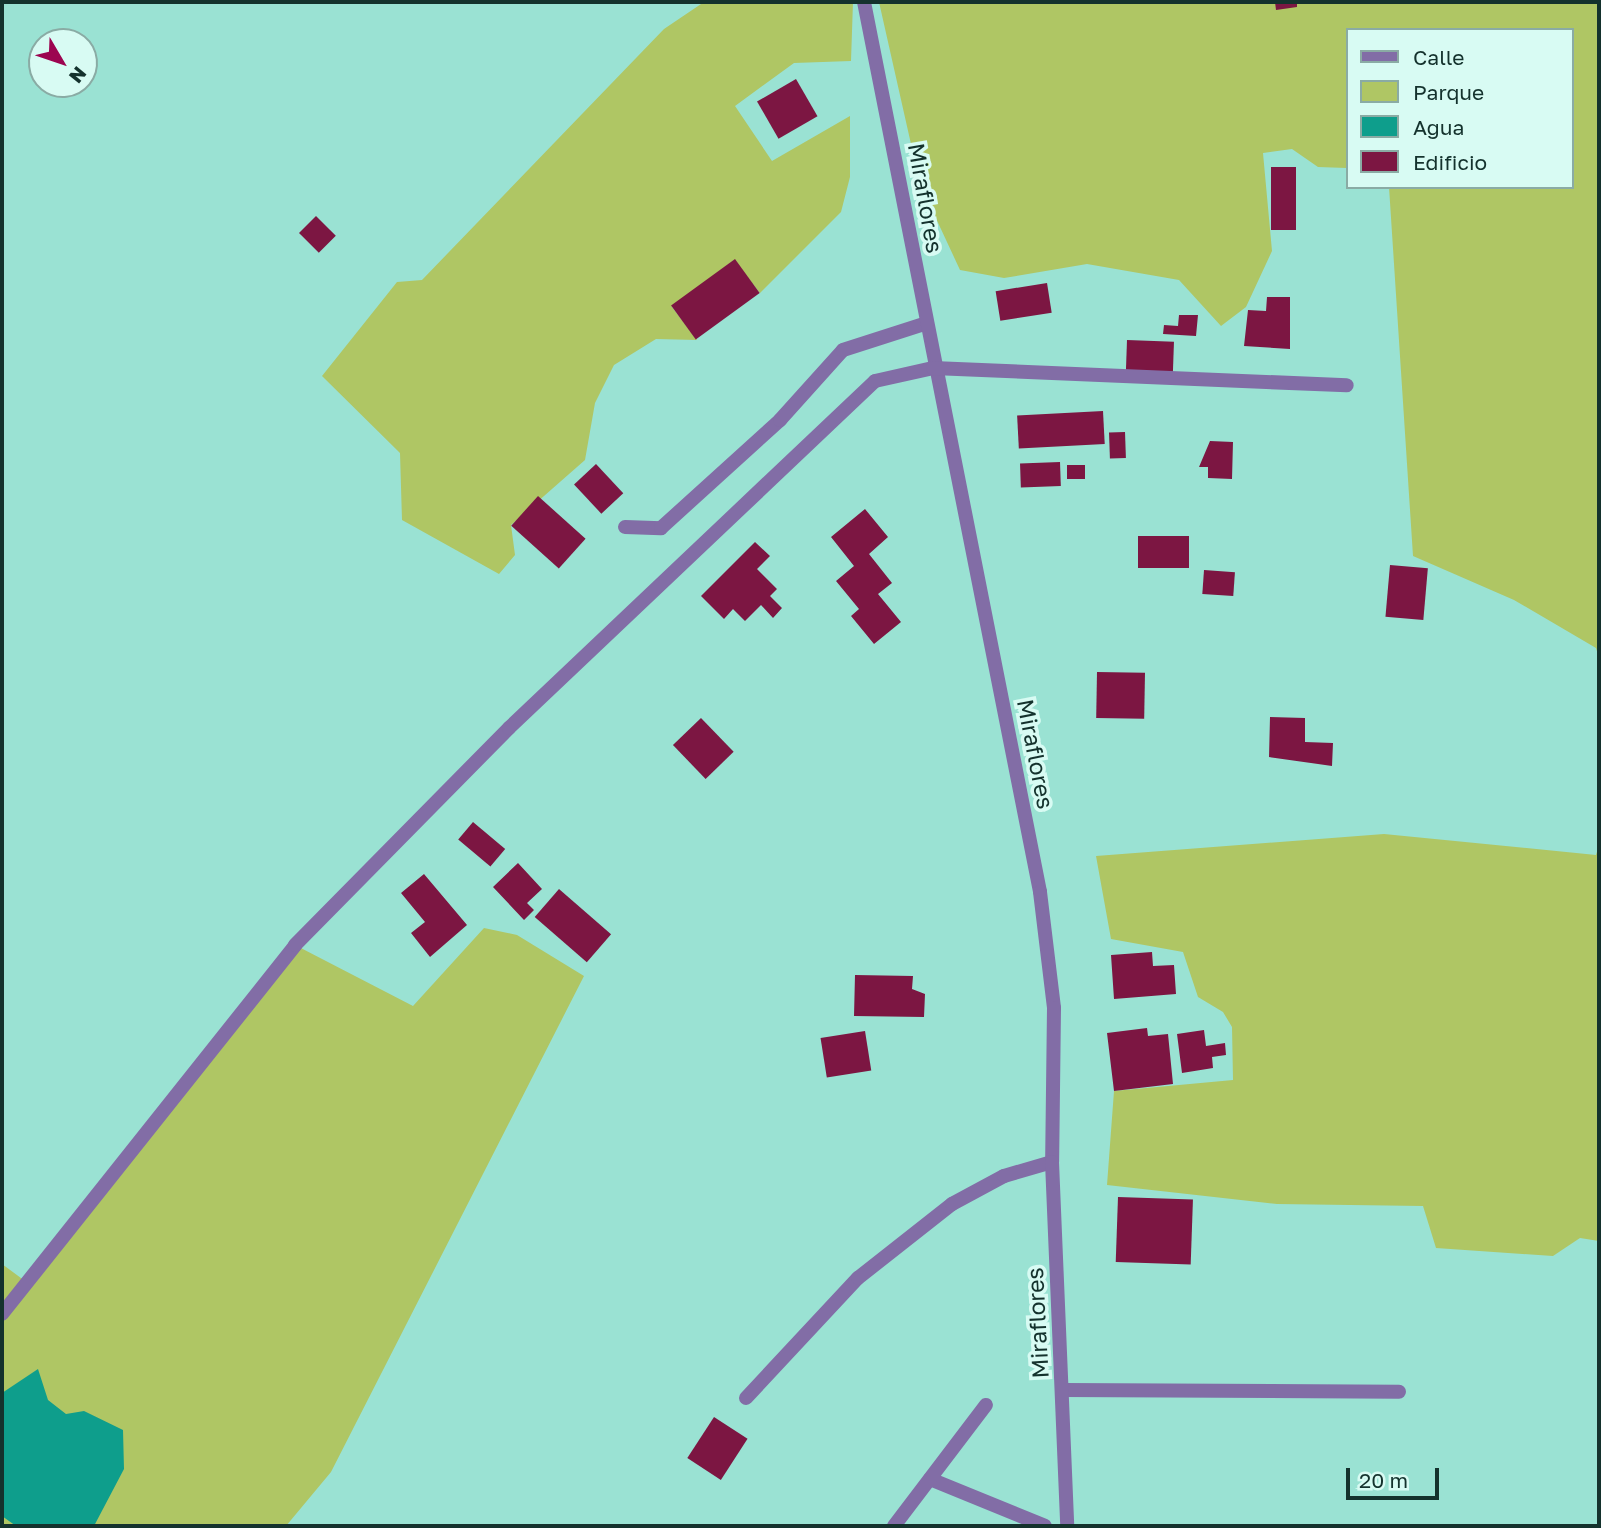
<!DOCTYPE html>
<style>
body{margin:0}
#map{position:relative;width:1601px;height:1528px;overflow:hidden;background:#9ae2d3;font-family:"Golos Text",sans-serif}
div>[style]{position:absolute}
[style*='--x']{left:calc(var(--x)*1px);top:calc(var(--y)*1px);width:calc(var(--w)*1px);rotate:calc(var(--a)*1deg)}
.green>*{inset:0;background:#afc664}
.water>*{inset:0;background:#0e9e8c}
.building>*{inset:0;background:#7c1642;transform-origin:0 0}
.service>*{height:14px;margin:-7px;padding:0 7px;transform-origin:7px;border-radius:7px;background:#826da6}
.minor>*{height:14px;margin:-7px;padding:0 7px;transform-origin:7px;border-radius:7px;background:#826da6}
span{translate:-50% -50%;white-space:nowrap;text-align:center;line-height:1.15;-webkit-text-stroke:7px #d8fbf3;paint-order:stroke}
.street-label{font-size:23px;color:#14322d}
.frame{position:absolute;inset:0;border:4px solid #14322d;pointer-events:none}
.legend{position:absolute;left:1346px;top:28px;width:228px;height:161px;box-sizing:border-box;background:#d8fbf3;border:2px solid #8aaba4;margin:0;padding:9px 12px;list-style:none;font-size:21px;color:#14322d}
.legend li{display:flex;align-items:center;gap:14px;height:35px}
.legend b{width:35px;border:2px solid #8aaba4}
.north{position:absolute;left:28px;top:28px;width:70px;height:70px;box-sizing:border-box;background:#d8fbf3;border:2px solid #8aaba4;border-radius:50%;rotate:129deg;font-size:19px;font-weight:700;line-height:28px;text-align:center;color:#14322d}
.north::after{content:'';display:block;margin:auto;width:24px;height:32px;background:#9c0550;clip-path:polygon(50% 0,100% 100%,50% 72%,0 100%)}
.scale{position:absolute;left:1346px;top:1468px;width:93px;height:32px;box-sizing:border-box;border:4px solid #14322d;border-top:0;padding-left:9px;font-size:21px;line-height:24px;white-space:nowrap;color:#14322d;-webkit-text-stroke:5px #d8fbf3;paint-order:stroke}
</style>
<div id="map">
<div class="green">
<div style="clip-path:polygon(704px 2px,853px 2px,851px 61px,794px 63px,735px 106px,772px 161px,850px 116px,850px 177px,841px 212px,760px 293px,734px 260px,672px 307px,697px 340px,656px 339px,614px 365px,595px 403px,585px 460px,511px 525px,515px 555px,499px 574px,402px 520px,400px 453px,322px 376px,397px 282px,422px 280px,664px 29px)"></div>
<div style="clip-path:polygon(879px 2px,1599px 2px,1599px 658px,1596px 648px,1514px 600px,1413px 556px,1389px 187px,1571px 187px,1571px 30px,1347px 30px,1347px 168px,1318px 167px,1292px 149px,1263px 153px,1272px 251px,1246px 307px,1221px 326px,1179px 280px,1087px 264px,1004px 278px,960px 270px,920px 184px)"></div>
<div style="clip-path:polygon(1384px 834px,1596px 855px,1599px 845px,1599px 1241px,1580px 1238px,1553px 1256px,1436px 1248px,1423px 1206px,1277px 1204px,1107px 1185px,1114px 1091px,1233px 1080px,1232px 1027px,1223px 1012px,1198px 997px,1183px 952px,1111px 939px,1096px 856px)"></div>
<div style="clip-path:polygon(484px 928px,517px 935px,584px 976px,331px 1472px,286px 1526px,2px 1526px,2px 1264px,25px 1281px,295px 945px,413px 1006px)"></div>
</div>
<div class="water">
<div style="clip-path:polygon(38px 1369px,48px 1400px,66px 1414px,84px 1411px,123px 1430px,124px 1469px,94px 1526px,16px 1526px,2px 1516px,2px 1393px)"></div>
</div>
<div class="building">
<div style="clip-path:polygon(1275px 2px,1297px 2px,1297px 7px,1276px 10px)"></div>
<div style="left:796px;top:79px;width:43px;height:45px;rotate:60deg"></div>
<div style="left:1271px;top:167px;width:25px;height:63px"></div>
<div style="left:316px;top:216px;width:28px;height:24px;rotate:45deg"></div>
<div style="left:735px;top:259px;width:42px;height:79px;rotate:54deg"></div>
<div style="left:1047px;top:283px;width:30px;height:52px;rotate:81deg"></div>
<div style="clip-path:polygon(1267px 297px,1290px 297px,1290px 349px,1244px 346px,1248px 310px,1266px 311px)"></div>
<div style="clip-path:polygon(1179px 315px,1198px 315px,1196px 336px,1163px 334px,1164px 325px,1178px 326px)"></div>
<div style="left:1127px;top:340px;width:47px;height:33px;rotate:2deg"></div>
<div style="left:1103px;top:411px;width:33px;height:86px;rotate:87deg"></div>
<div style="left:1125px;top:432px;width:26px;height:16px;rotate:88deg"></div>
<div style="clip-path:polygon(1210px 441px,1233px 442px,1232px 479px,1208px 478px,1208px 467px,1199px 467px)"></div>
<div style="left:1060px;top:462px;width:24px;height:40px;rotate:88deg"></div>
<div style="left:596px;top:464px;width:40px;height:30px;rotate:47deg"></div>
<div style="left:1085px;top:465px;width:14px;height:18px;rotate:90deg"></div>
<div style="left:538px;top:496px;width:64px;height:40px;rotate:42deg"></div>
<div style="clip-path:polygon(865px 509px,888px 537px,869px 554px,892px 583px,878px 594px,901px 622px,874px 644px,851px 616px,859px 609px,836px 581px,854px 566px,831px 537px)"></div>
<div style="left:1138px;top:536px;width:51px;height:32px"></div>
<div style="clip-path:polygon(755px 542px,770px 556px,757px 569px,777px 589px,770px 596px,782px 608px,773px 618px,761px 605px,745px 621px,733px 609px,724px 619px,701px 596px)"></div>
<div style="left:1390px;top:565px;width:38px;height:52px;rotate:5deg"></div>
<div style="left:1204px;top:570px;width:31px;height:24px;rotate:4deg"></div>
<div style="left:1097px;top:672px;width:48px;height:46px;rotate:1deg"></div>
<div style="clip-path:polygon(1270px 717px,1305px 718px,1305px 742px,1333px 743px,1332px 766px,1269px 757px)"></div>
<div style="left:701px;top:718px;width:47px;height:39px;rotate:46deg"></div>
<div style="left:473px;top:822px;width:42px;height:23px;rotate:40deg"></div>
<div style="clip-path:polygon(518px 863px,542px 889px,527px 903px,534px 910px,524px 920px,493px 887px)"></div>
<div style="clip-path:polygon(424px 874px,467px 925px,430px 957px,411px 933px,425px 922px,401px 893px)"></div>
<div style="left:559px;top:889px;width:69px;height:37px;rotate:41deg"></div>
<div style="clip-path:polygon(1152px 952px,1153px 966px,1174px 965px,1176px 994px,1114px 999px,1111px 955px)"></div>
<div style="clip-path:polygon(855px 975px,913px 976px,912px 989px,925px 994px,924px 1017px,854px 1016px)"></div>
<div style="clip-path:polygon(1147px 1028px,1148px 1036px,1168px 1034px,1173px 1084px,1114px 1091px,1107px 1033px)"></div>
<div style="clip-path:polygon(1204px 1030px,1206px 1046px,1225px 1043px,1226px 1055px,1212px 1057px,1213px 1068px,1182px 1073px,1177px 1034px)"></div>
<div style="left:865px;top:1031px;width:40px;height:45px;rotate:81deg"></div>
<div style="left:1118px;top:1197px;width:75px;height:65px;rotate:2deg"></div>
<div style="left:714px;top:1417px;width:40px;height:49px;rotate:33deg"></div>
</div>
<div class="service">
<div style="--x:625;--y:527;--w:36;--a:2"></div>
<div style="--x:661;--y:528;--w:161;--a:-42.2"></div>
<div style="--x:780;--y:420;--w:94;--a:-48"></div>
<div style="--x:843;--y:350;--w:85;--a:-17.8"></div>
<div style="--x:1063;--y:1390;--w:336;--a:0.3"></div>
<div style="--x:746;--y:1398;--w:164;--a:-47"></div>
<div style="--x:858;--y:1278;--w:120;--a:-38.2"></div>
<div style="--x:952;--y:1204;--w:59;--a:-28.3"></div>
<div style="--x:1004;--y:1176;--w:50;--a:-16.3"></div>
</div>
<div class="minor">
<div style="--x:864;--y:2;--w:907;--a:78.81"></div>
<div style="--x:1040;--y:892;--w:117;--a:83.1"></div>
<div style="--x:1054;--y:1008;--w:154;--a:90.7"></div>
<div style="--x:1052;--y:1162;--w:364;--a:87.6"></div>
<div style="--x:2;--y:1314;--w:471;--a:-51.5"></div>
<div style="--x:295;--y:945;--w:305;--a:-45.4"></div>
<div style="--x:509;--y:728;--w:504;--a:-43.47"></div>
<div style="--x:875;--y:381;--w:59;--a:-12.6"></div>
<div style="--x:933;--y:368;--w:414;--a:2.4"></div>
<div style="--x:930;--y:1479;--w:124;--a:22.2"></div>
<div style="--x:894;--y:1526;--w:152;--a:-52.8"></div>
</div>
<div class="street-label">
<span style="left:926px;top:198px;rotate:80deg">Miraflores</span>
<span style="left:1036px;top:754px;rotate:79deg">Miraflores</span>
<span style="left:1037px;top:1323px;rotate:-93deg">Miraflores</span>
</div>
<div class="frame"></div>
<ul class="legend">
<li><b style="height:9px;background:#826da6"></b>Calle</li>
<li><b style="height:19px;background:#afc664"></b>Parque</li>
<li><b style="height:19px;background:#0e9e8c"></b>Agua</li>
<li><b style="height:19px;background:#7c1642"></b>Edificio</li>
</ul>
<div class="north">N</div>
<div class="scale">20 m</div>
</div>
